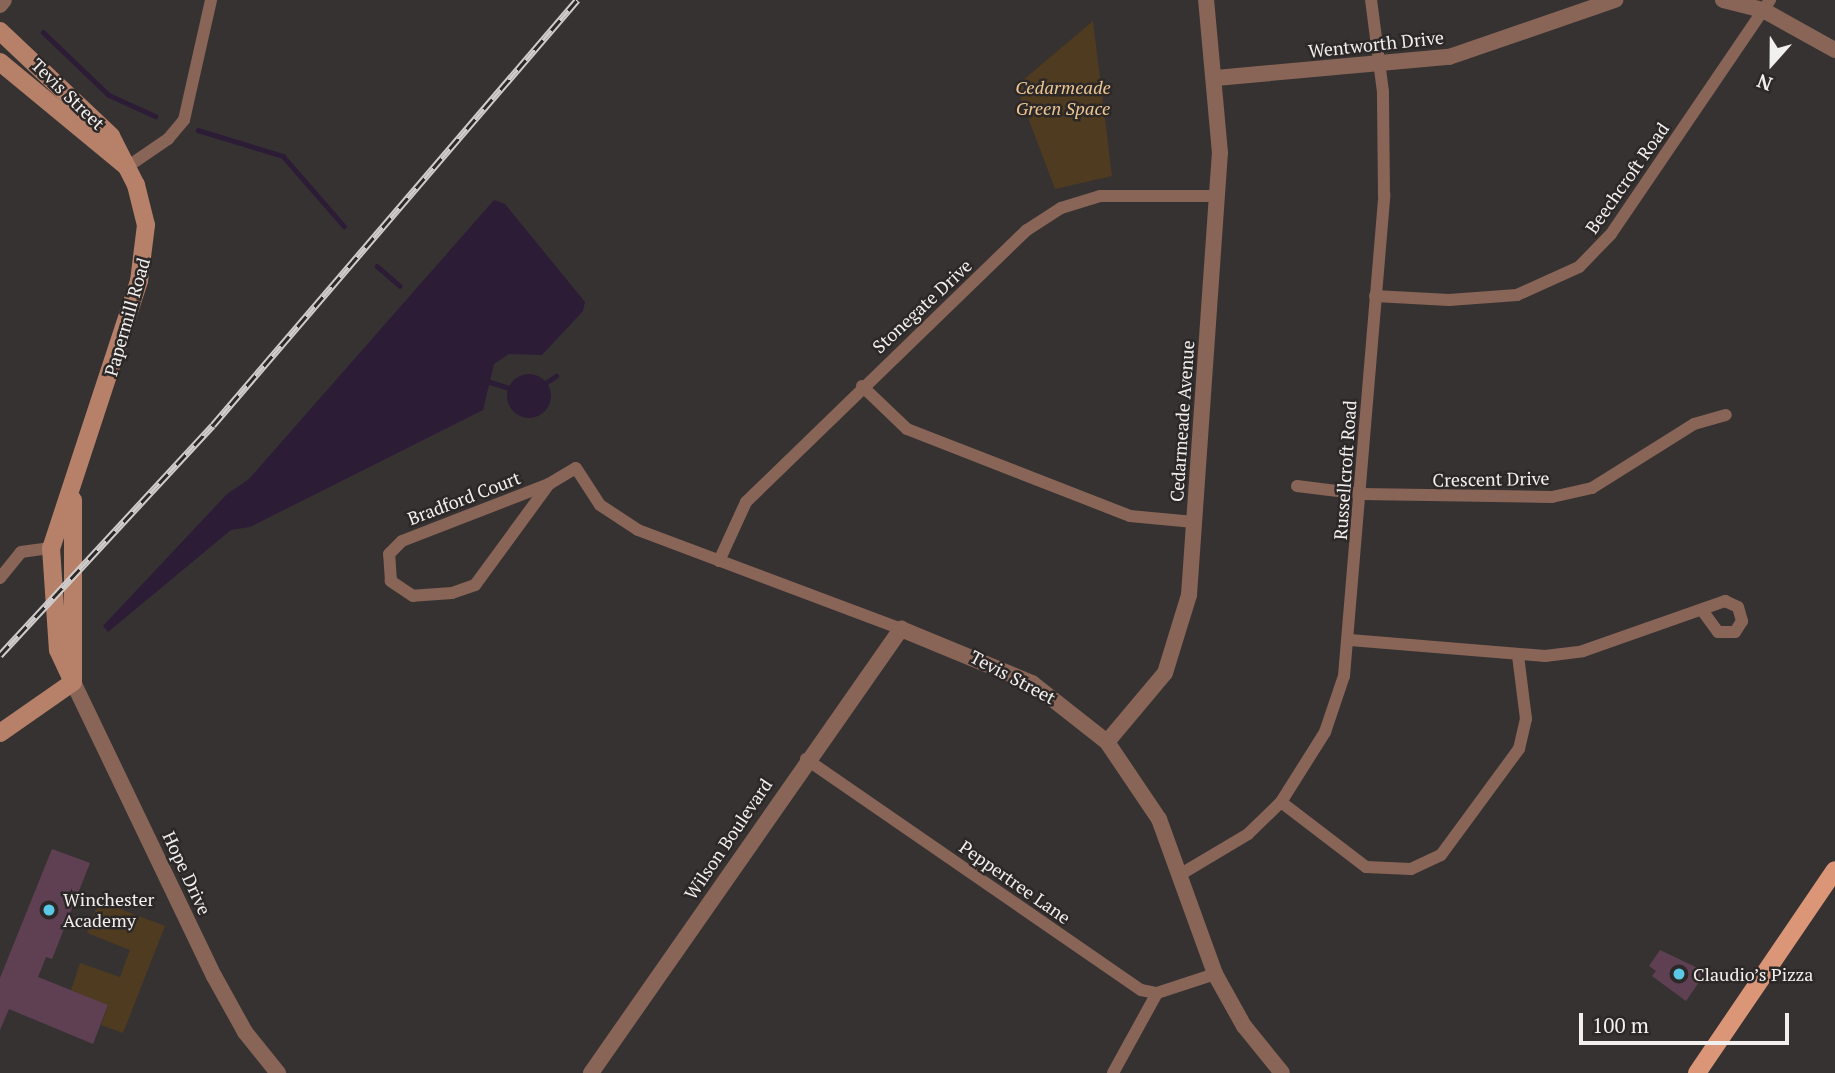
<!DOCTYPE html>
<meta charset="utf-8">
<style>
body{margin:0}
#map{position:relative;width:1835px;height:1073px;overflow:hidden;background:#373232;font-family:"PT Serif",serif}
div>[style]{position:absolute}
.green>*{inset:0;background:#4e3b20}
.water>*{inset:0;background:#2c1c36}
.round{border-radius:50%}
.stream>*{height:4.5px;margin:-2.25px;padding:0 2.25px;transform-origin:2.25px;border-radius:2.25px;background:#2c1c36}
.building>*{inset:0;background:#5f4053}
.minor>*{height:12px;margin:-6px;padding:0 6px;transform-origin:6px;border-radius:6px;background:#886557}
.tertiary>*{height:16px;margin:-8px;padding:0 8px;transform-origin:8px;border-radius:8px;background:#886557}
.secondary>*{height:18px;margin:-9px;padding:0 9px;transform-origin:9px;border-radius:9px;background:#b78169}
.primary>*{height:18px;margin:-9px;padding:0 9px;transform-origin:9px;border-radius:9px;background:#db9577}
.rail>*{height:7px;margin-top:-3.5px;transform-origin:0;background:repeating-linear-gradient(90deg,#2d2828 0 13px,#d0cccc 0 26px);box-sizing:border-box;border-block:2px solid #d0cccc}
.dots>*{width:19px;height:19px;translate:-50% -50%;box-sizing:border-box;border:4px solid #2d2828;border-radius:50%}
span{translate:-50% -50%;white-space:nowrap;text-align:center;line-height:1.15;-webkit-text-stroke:5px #2d2828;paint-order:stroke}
.street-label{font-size:18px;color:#f2efef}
.park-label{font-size:18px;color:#eec792;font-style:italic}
.poi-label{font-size:18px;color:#f2efef}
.left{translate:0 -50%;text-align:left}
.north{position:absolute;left:1737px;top:28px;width:70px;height:70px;-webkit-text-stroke:5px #2d2828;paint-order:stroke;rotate:201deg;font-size:19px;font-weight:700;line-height:28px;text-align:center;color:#f2efef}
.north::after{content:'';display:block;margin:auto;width:24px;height:32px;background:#f2efef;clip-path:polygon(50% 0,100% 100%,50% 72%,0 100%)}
.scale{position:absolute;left:1579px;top:1013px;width:210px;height:32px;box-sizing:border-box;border:4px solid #f2efef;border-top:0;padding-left:9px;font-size:21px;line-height:24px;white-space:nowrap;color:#f2efef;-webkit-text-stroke:5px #2d2828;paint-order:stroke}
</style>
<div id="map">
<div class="green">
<div style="clip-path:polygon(1093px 21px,1112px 176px,1055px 189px,1016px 86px)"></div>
<div style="clip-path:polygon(99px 901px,165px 926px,123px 1033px,101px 1025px,108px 1006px,71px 990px,80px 963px,120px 977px,130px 950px,87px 933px)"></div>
</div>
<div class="water">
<div style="clip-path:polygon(494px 200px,505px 204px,585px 302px,583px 311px,542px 355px,509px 354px,494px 364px,483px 410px,250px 527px,231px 530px,108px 632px,103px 626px,227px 494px,249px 479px)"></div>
<div class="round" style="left:507px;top:374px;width:44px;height:44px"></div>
</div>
<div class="stream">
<div style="left:43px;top:32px;width:91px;rotate:43.7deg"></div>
<div style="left:109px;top:95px;width:51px;rotate:24.5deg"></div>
<div style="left:198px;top:130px;width:89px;rotate:17deg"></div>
<div style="left:283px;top:156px;width:93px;rotate:48.9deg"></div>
<div style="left:377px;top:266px;width:30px;rotate:41deg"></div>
<div style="left:490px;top:382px;width:21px;rotate:17deg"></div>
<div style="left:547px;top:382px;width:11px;rotate:-34deg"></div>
</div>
<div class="building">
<div style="clip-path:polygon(52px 849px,90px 863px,52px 959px,46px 957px,38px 977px,108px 1005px,93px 1044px,9px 1009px,0 1030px,0 978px)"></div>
<div style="clip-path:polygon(1660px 950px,1706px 972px,1686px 1001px,1652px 976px,1656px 971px,1649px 966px)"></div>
</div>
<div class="minor">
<div style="left:127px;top:167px;width:50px;rotate:-34.3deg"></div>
<div style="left:168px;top:139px;width:25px;rotate:-50deg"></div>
<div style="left:184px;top:120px;width:123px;rotate:-77.3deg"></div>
<div style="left:1375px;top:296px;width:74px;rotate:3.1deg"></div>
<div style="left:1449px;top:300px;width:68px;rotate:-4.2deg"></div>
<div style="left:1517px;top:295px;width:68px;rotate:-24.3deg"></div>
<div style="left:1579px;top:267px;width:46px;rotate:-45.9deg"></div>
<div style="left:1611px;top:234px;width:283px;rotate:-55.8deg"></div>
<div style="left:862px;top:386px;width:62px;rotate:43.7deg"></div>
<div style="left:907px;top:429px;width:239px;rotate:21.3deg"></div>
<div style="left:1130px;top:516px;width:64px;rotate:5.4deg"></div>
<div style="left:549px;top:484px;width:125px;rotate:126.2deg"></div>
<div style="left:475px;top:585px;width:24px;rotate:161deg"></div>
<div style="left:452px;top:593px;width:39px;rotate:176deg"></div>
<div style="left:413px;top:596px;width:27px;rotate:-146deg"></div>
<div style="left:391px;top:581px;width:27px;rotate:-94deg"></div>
<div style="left:389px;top:554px;width:18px;rotate:-45deg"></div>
<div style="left:402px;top:541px;width:158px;rotate:-21.2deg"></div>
<div style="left:549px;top:484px;width:31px;rotate:-31deg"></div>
<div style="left:576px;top:468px;width:44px;rotate:57deg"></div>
<div style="left:600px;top:505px;width:45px;rotate:33.3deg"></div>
<div style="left:638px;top:530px;width:281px;rotate:20.6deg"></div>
<div style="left:1297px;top:486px;width:64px;rotate:7.1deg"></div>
<div style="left:1361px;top:494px;width:191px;rotate:0.9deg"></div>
<div style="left:1552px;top:497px;width:41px;rotate:-12.7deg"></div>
<div style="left:1592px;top:488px;width:120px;rotate:-32.1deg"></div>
<div style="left:1694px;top:424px;width:33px;rotate:-16deg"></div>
<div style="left:719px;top:561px;width:65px;rotate:-65.4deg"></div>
<div style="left:746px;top:502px;width:391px;rotate:-44.1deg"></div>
<div style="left:1027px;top:230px;width:40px;rotate:-32.9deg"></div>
<div style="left:1061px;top:208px;width:41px;rotate:-17.1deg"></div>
<div style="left:1100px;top:196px;width:118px"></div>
<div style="left:0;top:578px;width:33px;rotate:-51deg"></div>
<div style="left:21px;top:552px;width:30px;rotate:-8deg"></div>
<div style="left:1350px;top:640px;width:196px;rotate:4.7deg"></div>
<div style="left:1545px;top:656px;width:38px;rotate:-7deg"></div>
<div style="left:1583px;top:651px;width:151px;rotate:-19.4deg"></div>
<div style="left:1725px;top:601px;width:14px;rotate:25deg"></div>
<div style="left:1738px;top:607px;width:15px;rotate:74deg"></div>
<div style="left:1742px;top:621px;width:13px;rotate:122deg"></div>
<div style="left:1735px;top:632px;width:17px;rotate:180deg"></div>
<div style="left:1718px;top:632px;width:27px;rotate:-126deg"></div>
<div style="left:806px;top:759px;width:407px;rotate:34.6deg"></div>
<div style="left:1141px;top:990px;width:16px;rotate:11deg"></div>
<div style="left:1157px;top:993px;width:61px;rotate:-18.1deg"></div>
<div style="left:1281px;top:802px;width:107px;rotate:37.4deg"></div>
<div style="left:1366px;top:867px;width:45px;rotate:2.5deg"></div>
<div style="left:1411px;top:869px;width:33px;rotate:-25deg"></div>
<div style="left:1441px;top:855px;width:132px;rotate:-53.7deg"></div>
<div style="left:1519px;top:749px;width:31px;rotate:-77deg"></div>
<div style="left:1526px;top:719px;width:64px;rotate:-97.2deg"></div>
<div style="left:1181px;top:874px;width:78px;rotate:-30.8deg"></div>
<div style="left:1248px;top:834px;width:46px;rotate:-44.1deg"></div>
<div style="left:1281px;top:802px;width:83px;rotate:-57.8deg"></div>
<div style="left:1325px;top:732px;width:59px;rotate:-71.3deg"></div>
<div style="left:1344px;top:676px;width:483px;rotate:-85.2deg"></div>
<div style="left:1384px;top:195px;width:103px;rotate:-90.6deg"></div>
<div style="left:1383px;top:92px;width:93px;rotate:-97.4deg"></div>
<div style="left:1113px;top:1073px;width:91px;rotate:-61.2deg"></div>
</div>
<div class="tertiary">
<div style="left:1723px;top:0;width:41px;rotate:14deg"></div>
<div style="left:1763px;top:10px;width:82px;rotate:29.1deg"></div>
<div style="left:0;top:5px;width:6px;rotate:-51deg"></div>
<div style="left:1216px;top:78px;width:234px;rotate:-5.2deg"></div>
<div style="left:1449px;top:57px;width:176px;rotate:-19deg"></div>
<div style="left:73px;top:682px;width:326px;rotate:64.4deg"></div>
<div style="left:214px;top:976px;width:64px;rotate:61deg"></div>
<div style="left:245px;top:1032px;width:53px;rotate:51.2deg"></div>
<div style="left:1107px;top:742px;width:90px;rotate:-50deg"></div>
<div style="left:1165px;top:673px;width:82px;rotate:-72.9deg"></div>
<div style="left:1189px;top:595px;width:443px;rotate:-86deg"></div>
<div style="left:1220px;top:153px;width:154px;rotate:-95.2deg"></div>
<div style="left:591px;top:1073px;width:542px;rotate:-55.08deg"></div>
<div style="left:901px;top:629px;width:142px;rotate:22.4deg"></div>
<div style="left:1032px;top:683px;width:95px;rotate:38.2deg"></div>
<div style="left:1107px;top:742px;width:93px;rotate:56deg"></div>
<div style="left:1159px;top:819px;width:165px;rotate:70.1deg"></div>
<div style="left:1215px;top:974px;width:60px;rotate:60.9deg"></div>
<div style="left:1244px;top:1026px;width:60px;rotate:51deg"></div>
</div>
<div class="secondary">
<div style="left:0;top:31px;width:153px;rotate:43.4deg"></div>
<div style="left:111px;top:136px;width:55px;rotate:63deg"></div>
<div style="left:136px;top:185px;width:41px;rotate:76deg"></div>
<div style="left:146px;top:225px;width:56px;rotate:97.1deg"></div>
<div style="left:139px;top:281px;width:281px;rotate:108.2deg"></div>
<div style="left:51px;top:548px;width:102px;rotate:86.1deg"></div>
<div style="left:58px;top:650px;width:35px;rotate:65deg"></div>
<div style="left:0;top:62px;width:165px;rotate:39.6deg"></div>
<div style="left:0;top:733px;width:89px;rotate:-34.9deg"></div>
<div style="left:73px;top:682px;width:182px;rotate:-90deg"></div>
</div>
<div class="primary">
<div style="left:1697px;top:1073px;width:245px;rotate:-55.8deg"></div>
</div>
<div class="rail">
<div style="left:0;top:655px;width:313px;rotate:-47.2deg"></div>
<div style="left:213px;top:425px;width:560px;rotate:-49.42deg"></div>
</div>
<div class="dots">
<div style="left:49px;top:910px;background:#5bc8e6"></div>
<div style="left:1679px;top:974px;background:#5bc8e6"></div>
</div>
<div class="street-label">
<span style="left:1376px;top:44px;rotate:-6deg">Wentworth Drive</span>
<span style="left:68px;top:94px;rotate:44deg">Tevis Street</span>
<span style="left:1627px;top:178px;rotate:-55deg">Beechcroft Road</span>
<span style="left:922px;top:306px;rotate:-43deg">Stonegate Drive</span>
<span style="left:127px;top:317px;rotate:-74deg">Papermill Road</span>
<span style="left:1182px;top:421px;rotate:-86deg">Cedarmeade Avenue</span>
<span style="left:1345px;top:470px;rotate:-86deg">Russellcroft Road</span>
<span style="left:1491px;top:479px;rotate:-1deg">Crescent Drive</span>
<span style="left:464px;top:498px;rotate:-21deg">Bradford Court</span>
<span style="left:1013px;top:677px;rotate:28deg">Tevis Street</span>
<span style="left:728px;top:839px;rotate:-56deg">Wilson Boulevard</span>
<span style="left:187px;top:873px;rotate:65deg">Hope Drive</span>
<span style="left:1015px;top:882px;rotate:35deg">Peppertree Lane</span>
</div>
<div class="park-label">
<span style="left:1063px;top:98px">Cedarmeade<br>Green Space</span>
</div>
<div class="poi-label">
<span class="left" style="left:63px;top:910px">Winchester<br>Academy</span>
<span class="left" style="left:1693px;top:974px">Claudio’s Pizza</span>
</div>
<div class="north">N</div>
<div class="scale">100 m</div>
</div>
